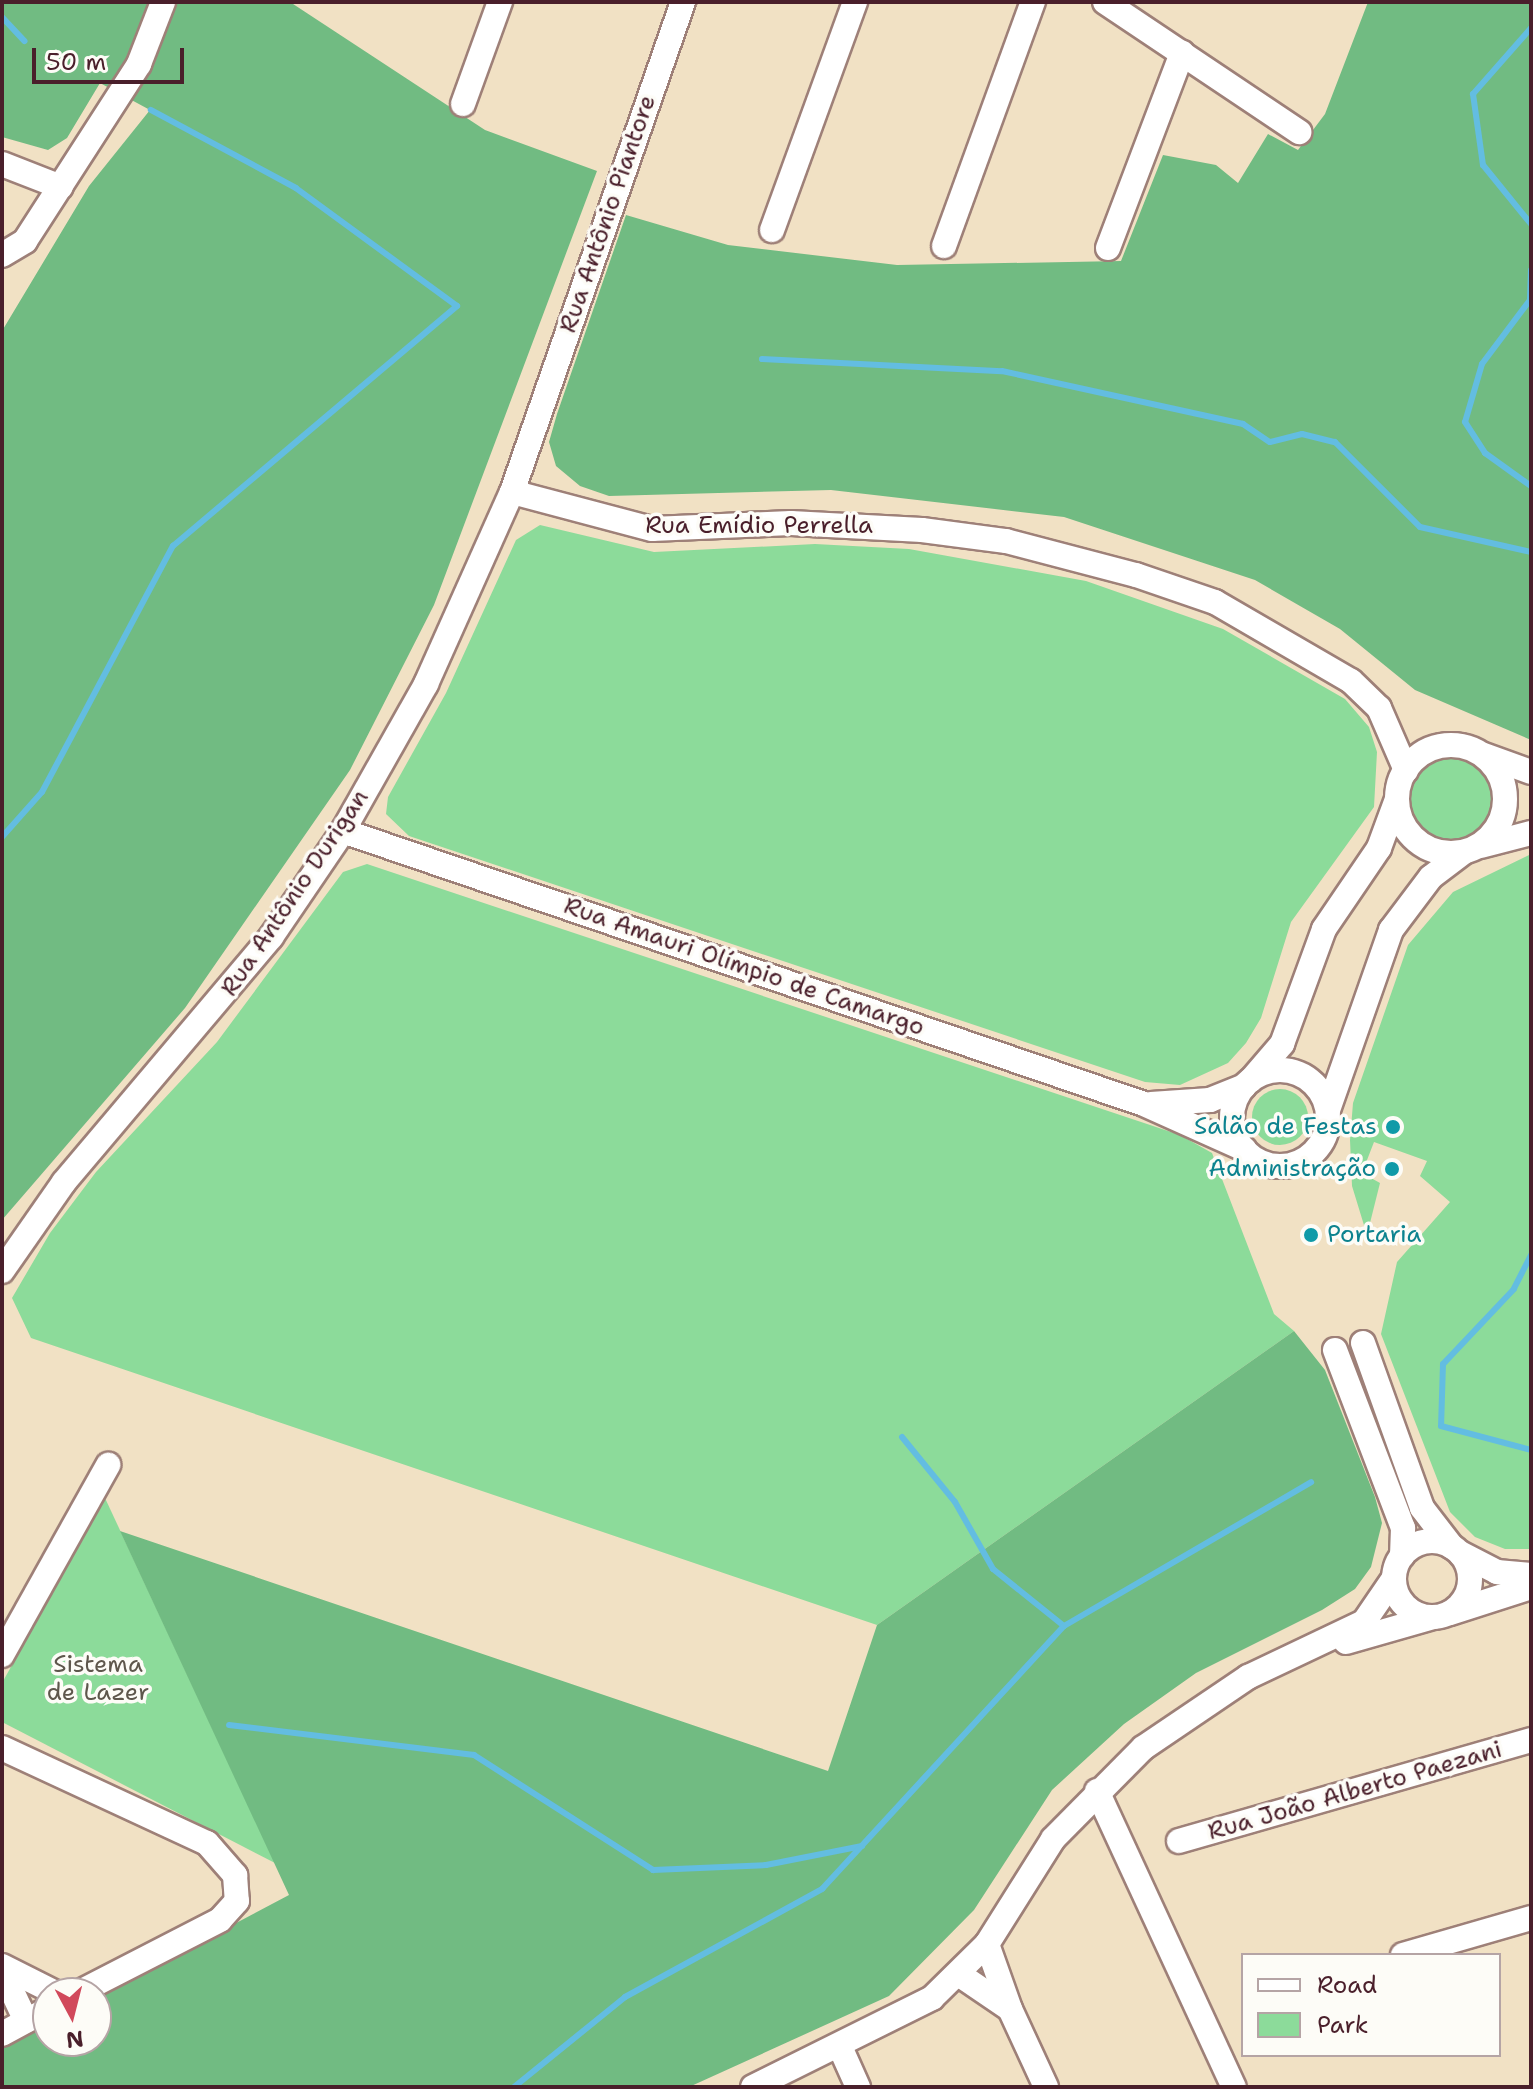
<!DOCTYPE html>
<meta charset="utf-8">
<style>
body{margin:0}
#map{position:relative;width:1533px;height:2089px;overflow:hidden;background:#f1e1c4;font-family:"Shantell Sans",sans-serif}
div>[style]{position:absolute}
.green>*{inset:0;background:#8cdb9a}
.round{border-radius:50%}
.forest>*{inset:0;background:#71bb82}
.stream>*{height:6px;margin:-3px;padding:0 3px;transform-origin:3px;border-radius:3px;background:#63bde1}
.roads{filter:drop-shadow(2px 0 #9e8078) drop-shadow(-2px 0 #9e8078) drop-shadow(0 2px #9e8078) drop-shadow(0 -2px #9e8078)}
.minor>*{height:24px;margin:-12px;padding:0 12px;transform-origin:12px;border-radius:12px;background:#fff}
.minor>.ring{margin:-12px;padding:0;box-sizing:content-box;background:none;border:24px solid #fff;border-radius:50%}
.dots>*{width:22px;height:22px;translate:-50% -50%;box-sizing:border-box;border:4px solid #fdfcf7;border-radius:50%}
span{translate:-50% -50%;white-space:nowrap;text-align:center;line-height:1.15;-webkit-text-stroke:7px #fdfcf7;paint-order:stroke}
.street-label{font-size:24px;color:#4a1f2b}
.culture-label{font-size:24px;color:#0d838f}
.right{translate:-100% -50%;text-align:right}
.left{translate:0 -50%;text-align:left}
.park-label{font-size:24px;color:#5e574c}
.frame{position:absolute;inset:0;border:4px solid #4a1f2b;pointer-events:none}
.legend{position:absolute;left:1241px;top:1953px;width:260px;height:104px;box-sizing:border-box;background:#fdfcf7;border:2px solid #b5a4a5;margin:0;padding:10px 14px;list-style:none;font-size:24px;color:#4a1f2b}
.legend li{display:flex;align-items:center;gap:16px;height:40px}
.legend b{width:40px;border:2px solid #b5a4a5}
.north{position:absolute;left:32px;top:1977px;width:80px;height:80px;box-sizing:border-box;background:#fdfcf7;border:2px solid #b5a4a5;border-radius:50%;rotate:173deg;font-size:22px;font-weight:700;line-height:32px;text-align:center;color:#4a1f2b}
.north::after{content:'';display:block;margin:auto;width:28px;height:36px;background:#d1495b;clip-path:polygon(50% 0,100% 100%,50% 72%,0 100%)}
.scale{position:absolute;left:32px;top:48px;width:152px;height:36px;box-sizing:border-box;border:4px solid #4a1f2b;border-top:0;padding-left:10px;font-size:24px;line-height:28px;white-space:nowrap;color:#4a1f2b;-webkit-text-stroke:6px #fdfcf7;paint-order:stroke}
</style>
<div id="map">
<div class="green">
<div style="clip-path:polygon(540px 525px,654px 552px,815px 544px,909px 549px,1086px 581px,1223px 629px,1345px 699px,1369px 727px,1377px 752px,1374px 807px,1291px 922px,1261px 1018px,1246px 1043px,1228px 1063px,1180px 1085px,1145px 1082px,409px 836px,386px 814px,388px 797px,446px 693px,516px 540px)"></div>
<div class="round" style="left:1410px;top:758px;width:82px;height:82px"></div>
<div style="clip-path:polygon(1531px 854px,1531px 1549px,1505px 1549px,1475px 1537px,1450px 1512px,1381px 1334px,1397px 1262px,1450px 1202px,1420px 1176px,1427px 1161px,1374px 1142px,1362px 1173px,1380px 1183px,1367px 1235px,1352px 1186px,1350px 1140px,1353px 1103px,1408px 945px,1453px 892px)"></div>
<div style="clip-path:polygon(367px 864px,1180px 1135px,1212px 1153px,1274px 1314px,1294px 1331px,877px 1625px,31px 1338px,12px 1298px,50px 1233px,96px 1172px,217px 1042px,343px 872px)"></div>
<div class="round" style="left:1252px;top:1089px;width:56px;height:56px"></div>
<div style="clip-path:polygon(105px 1498px,275px 1863px,2px 1722px,2px 1683px)"></div>
</div>
<div class="forest">
<div style="clip-path:polygon(2px 2px,290px 2px,485px 130px,597px 171px,434px 605px,350px 770px,185px 1008px,2px 1220px,2px 331px,89px 186px,150px 110px,100px 83px,67px 138px,48px 150px,2px 137px)"></div>
<div style="clip-path:polygon(1368px 2px,1531px 2px,1531px 740px,1415px 690px,1340px 629px,1255px 580px,1064px 517px,831px 490px,609px 496px,580px 486px,556px 466px,549px 442px,557px 414px,626px 215px,728px 245px,897px 265px,1121px 261px,1163px 155px,1216px 165px,1238px 183px,1268px 134px,1298px 150px,1325px 114px)"></div>
<div style="clip-path:polygon(1294px 1331px,1325px 1370px,1375px 1497px,1382px 1523px,1371px 1567px,1355px 1589px,1322px 1610px,1196px 1673px,1124px 1724px,1052px 1790px,974px 1910px,889px 1996px,689px 2087px,2px 2087px,2px 2047px,48px 2023px,48px 2041px,96px 2041px,96px 1997px,289px 1895px,120px 1531px,828px 1771px,877px 1625px)"></div>
</div>
<div class="stream">
<div style="left:2px;top:17px;width:33px;rotate:47deg"></div>
<div style="left:1531px;top:28px;width:88px;rotate:131.3deg"></div>
<div style="left:1473px;top:94px;width:72px;rotate:82deg"></div>
<div style="left:1483px;top:165px;width:76px;rotate:50.9deg"></div>
<div style="left:1531px;top:270px;width:30px;rotate:92deg"></div>
<div style="left:1530px;top:300px;width:80px;rotate:126.9deg"></div>
<div style="left:1482px;top:364px;width:60px;rotate:106.3deg"></div>
<div style="left:1465px;top:422px;width:37px;rotate:57deg"></div>
<div style="left:1485px;top:453px;width:57px;rotate:35.7deg"></div>
<div style="left:762px;top:359px;width:240px;rotate:2.9deg"></div>
<div style="left:1002px;top:371px;width:247px;rotate:12.4deg"></div>
<div style="left:1243px;top:424px;width:32px;rotate:34deg"></div>
<div style="left:1270px;top:442px;width:33px;rotate:-14deg"></div>
<div style="left:1302px;top:434px;width:34px;rotate:14deg"></div>
<div style="left:1335px;top:442px;width:120px;rotate:45deg"></div>
<div style="left:1420px;top:527px;width:114px;rotate:12.7deg"></div>
<div style="left:2px;top:837px;width:60px;rotate:-48.4deg"></div>
<div style="left:42px;top:792px;width:279px;rotate:-62deg"></div>
<div style="left:173px;top:546px;width:372px;rotate:-40.2deg"></div>
<div style="left:457px;top:306px;width:200px;rotate:-143.8deg"></div>
<div style="left:296px;top:188px;width:165px;rotate:-151.7deg"></div>
<div style="left:1531px;top:1255px;width:38px;rotate:117deg"></div>
<div style="left:1514px;top:1289px;width:103px;rotate:133.4deg"></div>
<div style="left:1443px;top:1364px;width:62px;rotate:91.8deg"></div>
<div style="left:1441px;top:1426px;width:93px;rotate:14.9deg"></div>
<div style="left:902px;top:1437px;width:84px;rotate:50.8deg"></div>
<div style="left:955px;top:1502px;width:77px;rotate:60.4deg"></div>
<div style="left:993px;top:1569px;width:91px;rotate:38.8deg"></div>
<div style="left:229px;top:1725px;width:247px;rotate:7deg"></div>
<div style="left:474px;top:1755px;width:213px;rotate:32.7deg"></div>
<div style="left:653px;top:1870px;width:113px;rotate:-2.5deg"></div>
<div style="left:766px;top:1865px;width:98px;rotate:-11.2deg"></div>
<div style="left:514px;top:2087px;width:143px;rotate:-39deg"></div>
<div style="left:625px;top:1997px;width:225px;rotate:-28.7deg"></div>
<div style="left:822px;top:1889px;width:357px;rotate:-47.4deg"></div>
<div style="left:1064px;top:1626px;width:286px;rotate:-30.2deg"></div>
</div>
<div class="roads">
<div class="minor">
<div style="left:1105px;top:2px;width:234px;rotate:33.8deg"></div>
<div style="left:463px;top:104px;width:109px;rotate:-70.1deg"></div>
<div style="left:2px;top:164px;width:63px;rotate:21.3deg"></div>
<div style="left:772px;top:230px;width:243px;rotate:-70deg"></div>
<div style="left:944px;top:246px;width:260px;rotate:-70deg"></div>
<div style="left:1108px;top:248px;width:209px;rotate:-69.2deg"></div>
<div style="left:2px;top:255px;width:27px;rotate:-31deg"></div>
<div style="left:25px;top:241px;width:211px;rotate:-57.2deg"></div>
<div style="left:139px;top:64px;width:66px;rotate:-68.8deg"></div>
<div style="left:512px;top:492px;width:145px;rotate:14.8deg"></div>
<div style="left:652px;top:529px;width:139px;rotate:-2.5deg"></div>
<div style="left:791px;top:523px;width:131px;rotate:3.1deg"></div>
<div style="left:922px;top:530px;width:85px;rotate:7.5deg"></div>
<div style="left:1006px;top:541px;width:134px;rotate:14.7deg"></div>
<div style="left:1136px;top:575px;width:83px;rotate:18.9deg"></div>
<div style="left:1215px;top:602px;width:157px;rotate:30.2deg"></div>
<div style="left:1351px;top:681px;width:39px;rotate:44deg"></div>
<div style="left:1379px;top:708px;width:68px;rotate:66.5deg"></div>
<div class="ring" style="left:1397px;top:745px;width:84px;height:84px"></div>
<div style="left:1484px;top:755px;width:50px;rotate:19.9deg"></div>
<div style="left:343px;top:831px;width:846px;rotate:18.82deg"></div>
<div style="left:1144px;top:1104px;width:110px;rotate:24.2deg"></div>
<div style="left:1481px;top:846px;width:52px;rotate:-14.6deg"></div>
<div class="ring" style="left:1232px;top:1070px;width:72px;height:72px"></div>
<div style="left:1251px;top:1080px;width:48px;rotate:-49.3deg"></div>
<div style="left:1282px;top:1044px;width:122px;rotate:-69.9deg"></div>
<div style="left:1324px;top:929px;width:98px;rotate:-55.8deg"></div>
<div style="left:1379px;top:848px;width:52px;rotate:-69.8deg"></div>
<div style="left:1151px;top:1104px;width:59px;rotate:-3.9deg"></div>
<div style="left:1210px;top:1100px;width:37px;rotate:-22deg"></div>
<div style="left:1328px;top:1110px;width:191px;rotate:-70.7deg"></div>
<div style="left:1391px;top:930px;width:66px;rotate:-53deg"></div>
<div style="left:1431px;top:877px;width:41px;rotate:-37.1deg"></div>
<div style="left:2px;top:1271px;width:108px;rotate:-55.1deg"></div>
<div style="left:64px;top:1182px;width:321px;rotate:-49.8deg"></div>
<div style="left:271px;top:937px;width:128px;rotate:-55.8deg"></div>
<div style="left:343px;top:831px;width:169px;rotate:-60.5deg"></div>
<div style="left:426px;top:684px;width:210px;rotate:-65.9deg"></div>
<div style="left:512px;top:492px;width:519px;rotate:-70.76deg"></div>
<div style="left:1363px;top:1343px;width:175px;rotate:70.3deg"></div>
<div style="left:1422px;top:1508px;width:49px;rotate:52.4deg"></div>
<div style="left:1335px;top:1350px;width:191px;rotate:69.1deg"></div>
<div style="left:1403px;top:1528px;width:28px;rotate:92deg"></div>
<div class="ring" style="left:1394px;top:1541px;width:52px;height:52px"></div>
<div style="left:1460px;top:1553px;width:42px;rotate:27.2deg"></div>
<div style="left:1497px;top:1572px;width:34px;rotate:5deg"></div>
<div style="left:1450px;top:1613px;width:85px;rotate:-17.8deg"></div>
<div style="left:1346px;top:1642px;width:91px;rotate:-15.9deg"></div>
<div style="left:2px;top:1655px;width:218px;rotate:-60.8deg"></div>
<div style="left:2px;top:1748px;width:226px;rotate:24.9deg"></div>
<div style="left:207px;top:1843px;width:43px;rotate:48.8deg"></div>
<div style="left:235px;top:1875px;width:26px;rotate:86deg"></div>
<div style="left:237px;top:1901px;width:25px;rotate:132deg"></div>
<div style="left:220px;top:1920px;width:160px;rotate:152.8deg"></div>
<div style="left:1097px;top:1791px;width:326px;rotate:65.2deg"></div>
<div style="left:1179px;top:1841px;width:366px;rotate:-16deg"></div>
<div style="left:1403px;top:1955px;width:133px;rotate:-16.1deg"></div>
<div style="left:2px;top:1966px;width:60px;rotate:26.6deg"></div>
<div style="left:2px;top:1970px;width:56px;rotate:64.8deg"></div>
<div style="left:960px;top:1975px;width:60px;rotate:34.2deg"></div>
<div style="left:1010px;top:2009px;width:69px;rotate:-109.5deg"></div>
<div style="left:1010px;top:2009px;width:86px;rotate:65.2deg"></div>
<div style="left:2px;top:2034px;width:52px;rotate:-28.5deg"></div>
<div style="left:841px;top:2049px;width:42px;rotate:65.9deg"></div>
<div style="left:753px;top:2087px;width:200px;rotate:-26.4deg"></div>
<div style="left:932px;top:1998px;width:77px;rotate:-44.5deg"></div>
<div style="left:987px;top:1944px;width:124px;rotate:-57.8deg"></div>
<div style="left:1053px;top:1839px;width:128px;rotate:-45.3deg"></div>
<div style="left:1143px;top:1748px;width:127px;rotate:-34.1deg"></div>
<div style="left:1248px;top:1677px;width:128px;rotate:-25.4deg"></div>
<div style="left:1364px;top:1622px;width:53px;rotate:-55.7deg"></div>
</div>
</div>
<div class="dots">
<div style="left:1393px;top:1127px;background:#0f9aa8"></div>
<div style="left:1392px;top:1169px;background:#0f9aa8"></div>
<div style="left:1311px;top:1235px;background:#0f9aa8"></div>
</div>
<div class="street-label">
<span style="left:608px;top:214px;rotate:-71deg">Rua Antônio Piantore</span>
<span style="left:759px;top:526px">Rua Emídio Perrella</span>
<span style="left:295px;top:893px;rotate:-56deg">Rua Antônio Durigan</span>
<span style="left:744px;top:967px;rotate:19deg">Rua Amauri Olímpio de Camargo</span>
<span style="left:1355px;top:1791px;rotate:-16deg">Rua João Alberto Paezani</span>
</div>
<div class="culture-label">
<span class="right" style="left:1377px;top:1127px">Salão de Festas</span>
<span class="right" style="left:1376px;top:1169px">Administração</span>
<span class="left" style="left:1327px;top:1235px">Portaria</span>
</div>
<div class="park-label">
<span style="left:98px;top:1679px">Sistema<br>de Lazer</span>
</div>
<div class="frame"></div>
<ul class="legend">
<li><b style="height:10px;background:#fff"></b>Road</li>
<li><b style="height:22px;background:#8cdb9a"></b>Park</li>
</ul>
<div class="north">N</div>
<div class="scale">50 m</div>
</div>
